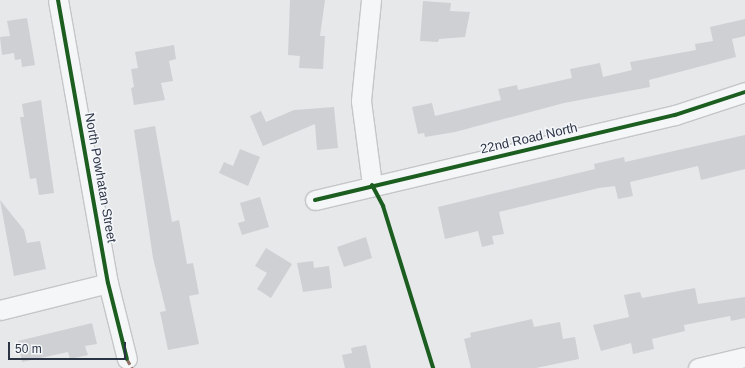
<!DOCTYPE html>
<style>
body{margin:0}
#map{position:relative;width:745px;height:368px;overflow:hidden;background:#e6e8ea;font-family:Helvetica,sans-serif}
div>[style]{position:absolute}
.building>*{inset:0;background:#ced0d3}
.roads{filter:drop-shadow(1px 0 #c4c6c8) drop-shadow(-1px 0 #c4c6c8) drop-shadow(0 1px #c4c6c8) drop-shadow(0 -1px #c4c6c8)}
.street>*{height:19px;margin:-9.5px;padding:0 9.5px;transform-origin:9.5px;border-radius:9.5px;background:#f5f6f7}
.quiet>*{height:3px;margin-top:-1.5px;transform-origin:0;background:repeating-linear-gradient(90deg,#8d6e63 0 6px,transparent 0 9px)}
.cycleway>*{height:4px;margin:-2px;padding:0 2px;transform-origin:2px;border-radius:2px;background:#1b5e20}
span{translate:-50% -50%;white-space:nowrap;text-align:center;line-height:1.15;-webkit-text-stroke:3px #f4f6f9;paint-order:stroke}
.street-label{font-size:13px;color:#2b3445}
.scale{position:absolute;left:8px;top:342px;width:118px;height:18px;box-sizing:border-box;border:2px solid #2b3445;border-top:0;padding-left:5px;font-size:12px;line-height:14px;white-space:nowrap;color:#2b3445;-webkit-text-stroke:3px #f4f6f9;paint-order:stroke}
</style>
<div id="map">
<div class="building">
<div style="clip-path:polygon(290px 0,325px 0,320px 36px,325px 36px,323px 69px,299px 68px,300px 56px,288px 55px)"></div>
<div style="clip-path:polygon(423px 1px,451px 3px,450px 11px,470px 12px,465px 37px,439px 39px,438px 42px,420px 41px)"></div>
<div style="clip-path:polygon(27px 18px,35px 65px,22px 67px,21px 59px,15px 60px,14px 53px,2px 55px,0 37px,10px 36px,7px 21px)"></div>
<div style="clip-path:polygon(745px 19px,745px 36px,732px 39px,736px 57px,649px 80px,650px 87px,564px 103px,455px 132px,425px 137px,424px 133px,418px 134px,412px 107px,432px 103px,435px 116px,501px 100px,498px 89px,517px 85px,518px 90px,572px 78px,570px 69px,600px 63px,603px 77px,632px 70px,630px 62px,696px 50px,695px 44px,713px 41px,710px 27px)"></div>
<div style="clip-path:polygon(174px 45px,176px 59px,169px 61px,173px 81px,161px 83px,165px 100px,134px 105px,131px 88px,134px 87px,131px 69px,138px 68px,135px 52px)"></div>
<div style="clip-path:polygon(41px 100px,54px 193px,39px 195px,36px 178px,30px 179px,20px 117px,24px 117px,22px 104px)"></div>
<div style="clip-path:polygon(334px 107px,338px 148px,317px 150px,315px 124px,263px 146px,250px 116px,261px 111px,266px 122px,294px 110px)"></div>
<div style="clip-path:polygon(155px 126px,172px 222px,179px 220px,187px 264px,193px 263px,199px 294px,189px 296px,199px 344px,168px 350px,160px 312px,166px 311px,153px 258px,134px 130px)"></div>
<div style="clip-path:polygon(745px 135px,745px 169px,701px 180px,698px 166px,630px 182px,633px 196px,618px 199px,615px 186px,599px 188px,499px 212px,504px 234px,492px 236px,494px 244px,482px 247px,478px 231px,445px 239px,438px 207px,595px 169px,594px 164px,624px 157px,625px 162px)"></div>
<div style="clip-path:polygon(240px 149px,260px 157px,248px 186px,219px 173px,224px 162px,233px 166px)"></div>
<div style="clip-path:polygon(260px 197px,269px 227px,242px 235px,238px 223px,245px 221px,240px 203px)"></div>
<div style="clip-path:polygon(0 200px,24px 230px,27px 243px,40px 241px,46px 269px,14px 276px)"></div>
<div style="clip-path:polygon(366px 237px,372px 258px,344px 267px,337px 247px)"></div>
<div style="clip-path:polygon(266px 248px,292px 264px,271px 298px,257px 289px,267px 273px,255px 266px)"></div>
<div style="clip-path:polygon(313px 261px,314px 268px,329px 266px,332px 288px,303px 292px,297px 263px)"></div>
<div style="clip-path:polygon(695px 288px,698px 304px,745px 297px,745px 318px,731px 321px,730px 316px,684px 325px,685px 331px,652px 339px,654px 349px,633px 354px,631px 343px,601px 351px,593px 325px,629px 317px,624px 295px,640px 292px,642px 298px)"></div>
<div style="clip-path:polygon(532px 319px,534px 327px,560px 322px,563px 339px,575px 337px,579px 359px,536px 368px,471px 368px,464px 339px,471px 337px,470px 333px)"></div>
<div style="clip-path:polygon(92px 323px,97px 344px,85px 346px,88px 355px,70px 359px,68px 352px,22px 362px,18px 341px)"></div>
<div style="clip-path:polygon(366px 345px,371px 368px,345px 368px,342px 355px,352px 353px,351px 348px)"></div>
</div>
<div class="roads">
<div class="street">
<div style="left:58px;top:0;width:287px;rotate:80deg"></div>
<div style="left:108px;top:283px;width:78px;rotate:76deg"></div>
<div style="left:371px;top:0;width:101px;rotate:95.7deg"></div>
<div style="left:361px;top:101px;width:85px;rotate:82.5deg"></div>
<div style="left:315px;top:200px;width:370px;rotate:-13.3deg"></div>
<div style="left:675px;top:115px;width:74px;rotate:-18.2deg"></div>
<div style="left:0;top:310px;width:111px;rotate:-14deg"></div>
<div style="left:698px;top:368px;width:48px;rotate:-13.2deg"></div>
</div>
</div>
<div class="quiet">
<div style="left:127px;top:359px;width:10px;rotate:61deg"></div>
</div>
<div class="cycleway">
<div style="left:58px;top:0;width:287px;rotate:80deg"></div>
<div style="left:108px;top:283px;width:78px;rotate:76deg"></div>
<div style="left:372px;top:185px;width:24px;rotate:62deg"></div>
<div style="left:383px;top:206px;width:170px;rotate:72.8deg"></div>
<div style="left:315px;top:200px;width:370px;rotate:-13.3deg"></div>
<div style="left:675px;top:115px;width:74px;rotate:-18.2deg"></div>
</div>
<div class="street-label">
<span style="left:529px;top:139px;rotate:-13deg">22nd Road North</span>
<span style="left:100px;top:178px;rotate:80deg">North Powhatan Street</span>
</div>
<div class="scale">50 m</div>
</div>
